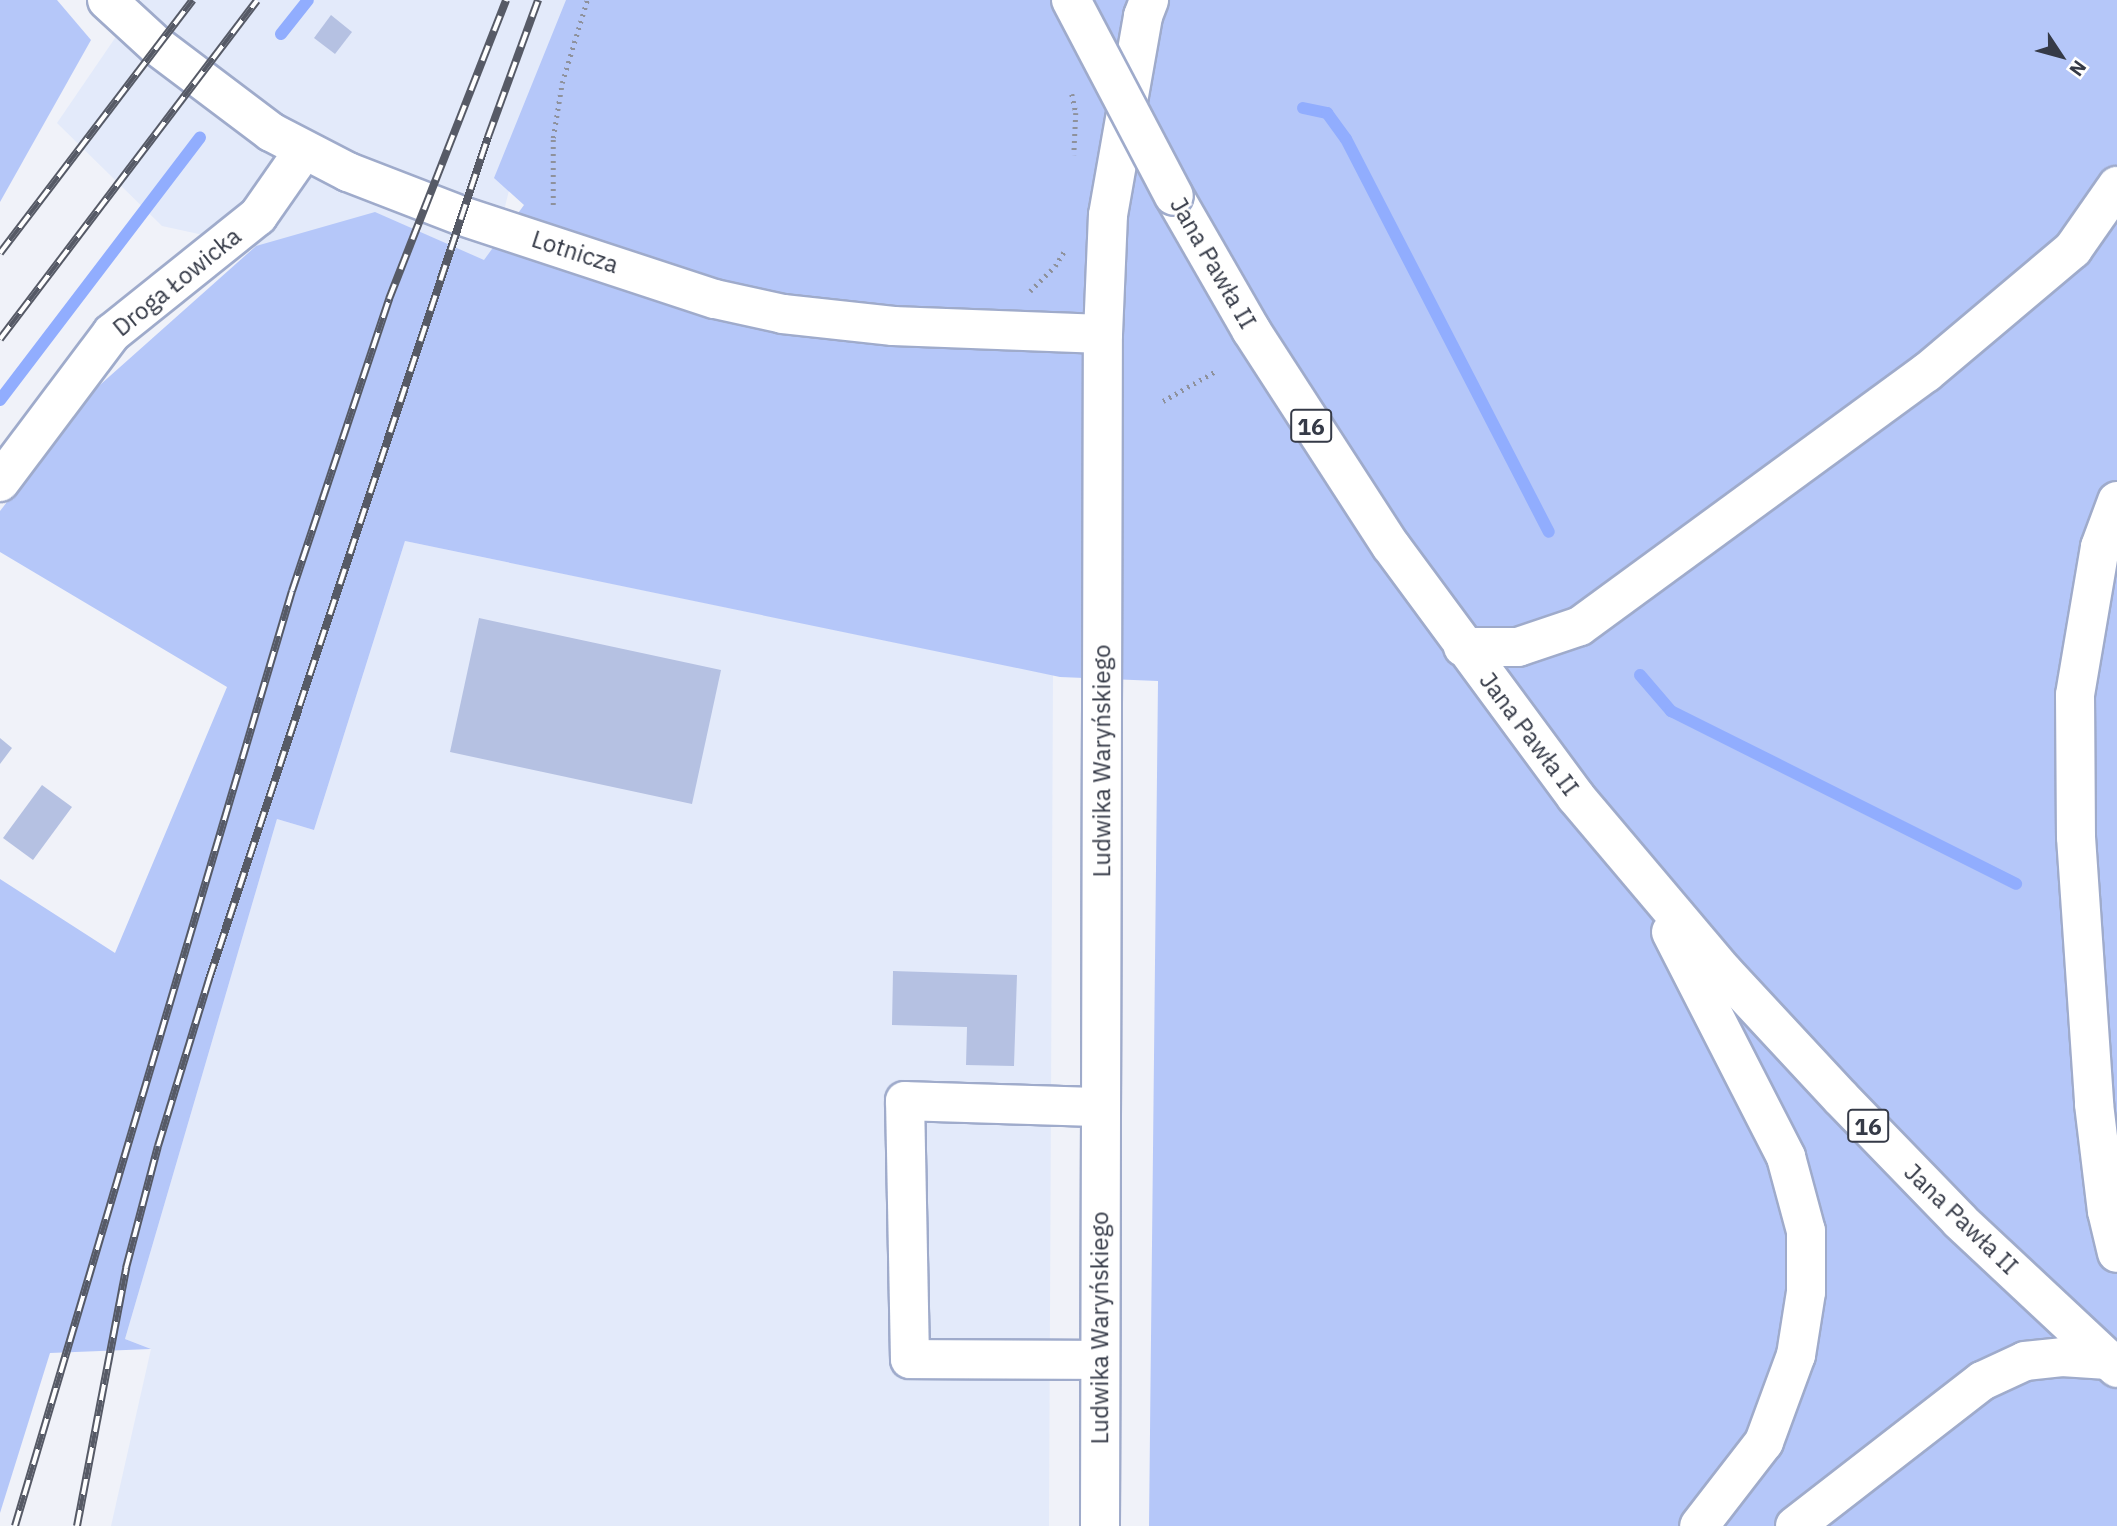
<!DOCTYPE html>
<meta charset="utf-8">
<style>
body{margin:0}
#map{position:relative;width:2117px;height:1526px;overflow:hidden;background:#f0f2f9;font-family:"IBM Plex Sans",sans-serif}
div>[style]{position:absolute}
.built>*{inset:0;background:#e3eafa}
.green>*{inset:0;background:#b5c7f9}
.stream>*{height:12px;margin:-6px;padding:0 6px;transform-origin:6px;border-radius:6px;background:#91adfe}
.building>*{inset:0;background:#b5c1e2}
.path>*{height:4.5px;margin-top:-2.25px;transform-origin:0;background:repeating-linear-gradient(90deg,#8e919c 0 2px,transparent 0 7px)}
.roads{filter:drop-shadow(2px 0 #9fabcb) drop-shadow(-2px 0 #9fabcb) drop-shadow(0 2px #9fabcb) drop-shadow(0 -2px #9fabcb)}
.minor>*{height:38px;margin:-19px;padding:0 19px;transform-origin:19px;border-radius:19px;background:#fff}
.major>*{height:38px;margin:-19px;padding:0 19px;transform-origin:19px;border-radius:19px;background:#fff}
.rail>*{height:8px;margin-top:-4px;transform-origin:0;background:repeating-linear-gradient(90deg,#fff 0 16px,#565a66 0 32px);box-sizing:border-box;border-block:2px solid #565a66}
.bridges{filter:drop-shadow(2px 0 #9fabcb) drop-shadow(-2px 0 #9fabcb) drop-shadow(0 2px #9fabcb) drop-shadow(0 -2px #9fabcb)}
.major-bridge>*{height:38px;margin:-19px;padding:0 19px;transform-origin:19px;border-radius:19px;background:#fff}
span{translate:-50% -50%;white-space:nowrap;text-align:center;line-height:1.15;-webkit-text-stroke:5px #fff;paint-order:stroke}
.shield-label span{padding:2px 5px;background:#fff;border:2px solid;border-radius:5px;-webkit-text-stroke-width:0}
.shield-label{font-size:23px;color:#353a47;font-weight:700}
.street-label{font-size:24px;color:#353a47}
.north{position:absolute;left:2026px;top:21px;width:70px;height:70px;-webkit-text-stroke:5px #fff;paint-order:stroke;rotate:126deg;font-size:19px;font-weight:700;line-height:28px;text-align:center;color:#353a47}
.north::after{content:'';display:block;margin:auto;width:24px;height:32px;background:#353a47;clip-path:polygon(50% 0,100% 100%,50% 72%,0 100%)}
</style>
<div id="map">
<div class="built">
<div style="clip-path:polygon(141px 0,657px 0,512px 178px,489px 272px,290px 254px,162px 226px,57px 123px)"></div>
<div style="clip-path:polygon(405px 541px,1053px 675px,1049px 1526px,111px 1526px,151px 1349px,125px 1339px,277px 819px,314px 830px)"></div>
</div>
<div class="green">
<div style="clip-path:polygon(0 0,57px 0,91px 40px,0 202px)"></div>
<div style="clip-path:polygon(566px 0,2117px 0,2117px 1526px,1149px 1526px,1158px 681px,1060px 677px,405px 541px,314px 830px,277px 819px,125px 1339px,151px 1349px,50px 1353px,0 1513px,0 879px,115px 953px,227px 687px,0 552px,0 511px,92px 392px,256px 246px,375px 212px,484px 260px,524px 205px,494px 178px)"></div>
</div>
<div class="stream">
<div style="left:281px;top:34px;width:43px;rotate:-51.5deg"></div>
<div style="left:1303px;top:108px;width:25px;rotate:12deg"></div>
<div style="left:1327px;top:113px;width:32px;rotate:54deg"></div>
<div style="left:1346px;top:139px;width:442px;rotate:62.7deg"></div>
<div style="left:0;top:400px;width:330px;rotate:-52.7deg"></div>
<div style="left:1640px;top:675px;width:48px;rotate:49.3deg"></div>
<div style="left:1671px;top:711px;width:386px;rotate:26.6deg"></div>
</div>
<div class="building">
<div style="clip-path:polygon(331px 15px,352px 32px,335px 54px,314px 38px)"></div>
<div style="clip-path:polygon(479px 618px,721px 670px,692px 804px,450px 752px)"></div>
<div style="clip-path:polygon(0 738px,12px 748px,0 764px)"></div>
<div style="clip-path:polygon(42px 785px,72px 807px,33px 860px,3px 838px)"></div>
<div style="clip-path:polygon(893px 971px,1017px 975px,1014px 1066px,966px 1065px,967px 1027px,892px 1025px)"></div>
</div>
<div class="path">
<div style="left:1072px;top:94px;width:19px;rotate:78deg"></div>
<div style="left:1076px;top:113px;width:42px;rotate:92.7deg"></div>
<div style="left:553px;top:205px;width:67px;rotate:-90deg"></div>
<div style="left:553px;top:138px;width:56px;rotate:-80.7deg"></div>
<div style="left:562px;top:83px;width:87px;rotate:-73.2deg"></div>
<div style="left:1030px;top:291px;width:35px;rotate:-45deg"></div>
<div style="left:1055px;top:266px;width:19px;rotate:-58deg"></div>
<div style="left:1163px;top:401px;width:59px;rotate:-29.6deg"></div>
</div>
<div class="roads">
<div class="minor">
<div style="left:107px;top:0;width:68px;rotate:42.6deg"></div>
<div style="left:157px;top:46px;width:143px;rotate:37deg"></div>
<div style="left:271px;top:132px;width:87px;rotate:27.5deg"></div>
<div style="left:348px;top:172px;width:122px;rotate:21.1deg"></div>
<div style="left:462px;top:216px;width:266px;rotate:18.2deg"></div>
<div style="left:715px;top:299px;width:70px;rotate:12.4deg"></div>
<div style="left:783px;top:314px;width:111px;rotate:6.2deg"></div>
<div style="left:893px;top:326px;width:210px;rotate:2.2deg"></div>
<div style="left:0;top:482px;width:186px;rotate:-53.1deg"></div>
<div style="left:112px;top:333px;width:187px;rotate:-38.7deg"></div>
<div style="left:258px;top:216px;width:80px;rotate:-55.1deg"></div>
<div style="left:1100px;top:1360px;width:190px;rotate:-179.7deg"></div>
<div style="left:910px;top:1359px;width:258px;rotate:-91.1deg"></div>
<div style="left:905px;top:1101px;width:196px;rotate:1.8deg"></div>
<div style="left:1100px;top:1526px;width:1192px;rotate:-89.86deg"></div>
<div style="left:1103px;top:334px;width:119px;rotate:-87.6deg"></div>
<div style="left:1108px;top:215px;width:202px;rotate:-80deg"></div>
<div style="left:1143px;top:16px;width:17px;rotate:-69deg"></div>
</div>
<div class="major">
<div style="left:1174px;top:196px;width:155px;rotate:60.1deg"></div>
<div style="left:1251px;top:330px;width:257px;rotate:57.1deg"></div>
<div style="left:1391px;top:546px;width:312px;rotate:53.6deg"></div>
<div style="left:1576px;top:797px;width:228px;rotate:49.8deg"></div>
<div style="left:1723px;top:971px;width:173px;rotate:47.1deg"></div>
<div style="left:1841px;top:1098px;width:171px;rotate:45.9deg"></div>
<div style="left:1960px;top:1221px;width:215px;rotate:43.1deg"></div>
<div style="left:2117px;top:501px;width:49px;rotate:110.3deg"></div>
<div style="left:2100px;top:547px;width:150px;rotate:99.6deg"></div>
<div style="left:2075px;top:695px;width:142px;rotate:89.6deg"></div>
<div style="left:2076px;top:837px;width:268px;rotate:86.1deg"></div>
<div style="left:2094px;top:1104px;width:108px;rotate:83.1deg"></div>
<div style="left:2107px;top:1211px;width:43px;rotate:76.6deg"></div>
<div style="left:1463px;top:647px;width:55px"></div>
<div style="left:1518px;top:647px;width:65px;rotate:-18.7deg"></div>
<div style="left:1580px;top:626px;width:429px;rotate:-36.2deg"></div>
<div style="left:1926px;top:373px;width:192px;rotate:-40.1deg"></div>
<div style="left:2073px;top:249px;width:77px;rotate:-55.1deg"></div>
<div style="left:1671px;top:932px;width:253px;rotate:62.9deg"></div>
<div style="left:1786px;top:1157px;width:77px;rotate:74.9deg"></div>
<div style="left:1806px;top:1231px;width:61px;rotate:90deg"></div>
<div style="left:1806px;top:1292px;width:64px;rotate:99deg"></div>
<div style="left:1796px;top:1355px;width:93px;rotate:110.2deg"></div>
<div style="left:1764px;top:1442px;width:106px;rotate:127.7deg"></div>
<div style="left:1795px;top:1526px;width:237px;rotate:-37.8deg"></div>
<div style="left:1982px;top:1381px;width:47px;rotate:-24.9deg"></div>
<div style="left:2025px;top:1361px;width:37px;rotate:-6deg"></div>
<div style="left:2062px;top:1357px;width:46px;rotate:3.7deg"></div>
</div>
</div>
<div class="rail">
<div style="left:0;top:253px;width:318px;rotate:-52.7deg"></div>
<div style="left:0;top:339px;width:425px;rotate:-52.8deg"></div>
<div style="left:15px;top:1526px;width:975px;rotate:-73.5deg"></div>
<div style="left:292px;top:591px;width:308px;rotate:-71.6deg"></div>
<div style="left:389px;top:299px;width:321px;rotate:-68.6deg"></div>
<div style="left:77px;top:1526px;width:263px;rotate:-79.2deg"></div>
<div style="left:126px;top:1268px;width:126px;rotate:-75.3deg"></div>
<div style="left:158px;top:1146px;width:175px;rotate:-73deg"></div>
<div style="left:209px;top:979px;width:887px;rotate:-71.67deg"></div>
<div style="left:488px;top:137px;width:146px;rotate:-69.9deg"></div>
</div>
<div class="bridges">
<div class="major-bridge">
<div style="left:1071px;top:0;width:221px;rotate:62.3deg"></div>
</div>
</div>
<div class="shield-label">
<span style="left:1311px;top:426px">16</span>
<span style="left:1868px;top:1126px">16</span>
</div>
<div class="street-label">
<span style="left:575px;top:252px;rotate:18deg">Lotnicza</span>
<span style="left:1213px;top:263px;rotate:60deg">Jana Pawła II</span>
<span style="left:177px;top:282px;rotate:-39deg">Droga Łowicka</span>
<span style="left:1529px;top:734px;rotate:53deg">Jana Pawła II</span>
<span style="left:1102px;top:761px;rotate:-90deg">Ludwika Waryńskiego</span>
<span style="left:1961px;top:1219px;rotate:44deg">Jana Pawła II</span>
<span style="left:1100px;top:1328px;rotate:-90deg">Ludwika Waryńskiego</span>
</div>
<div class="north">N</div>
</div>
